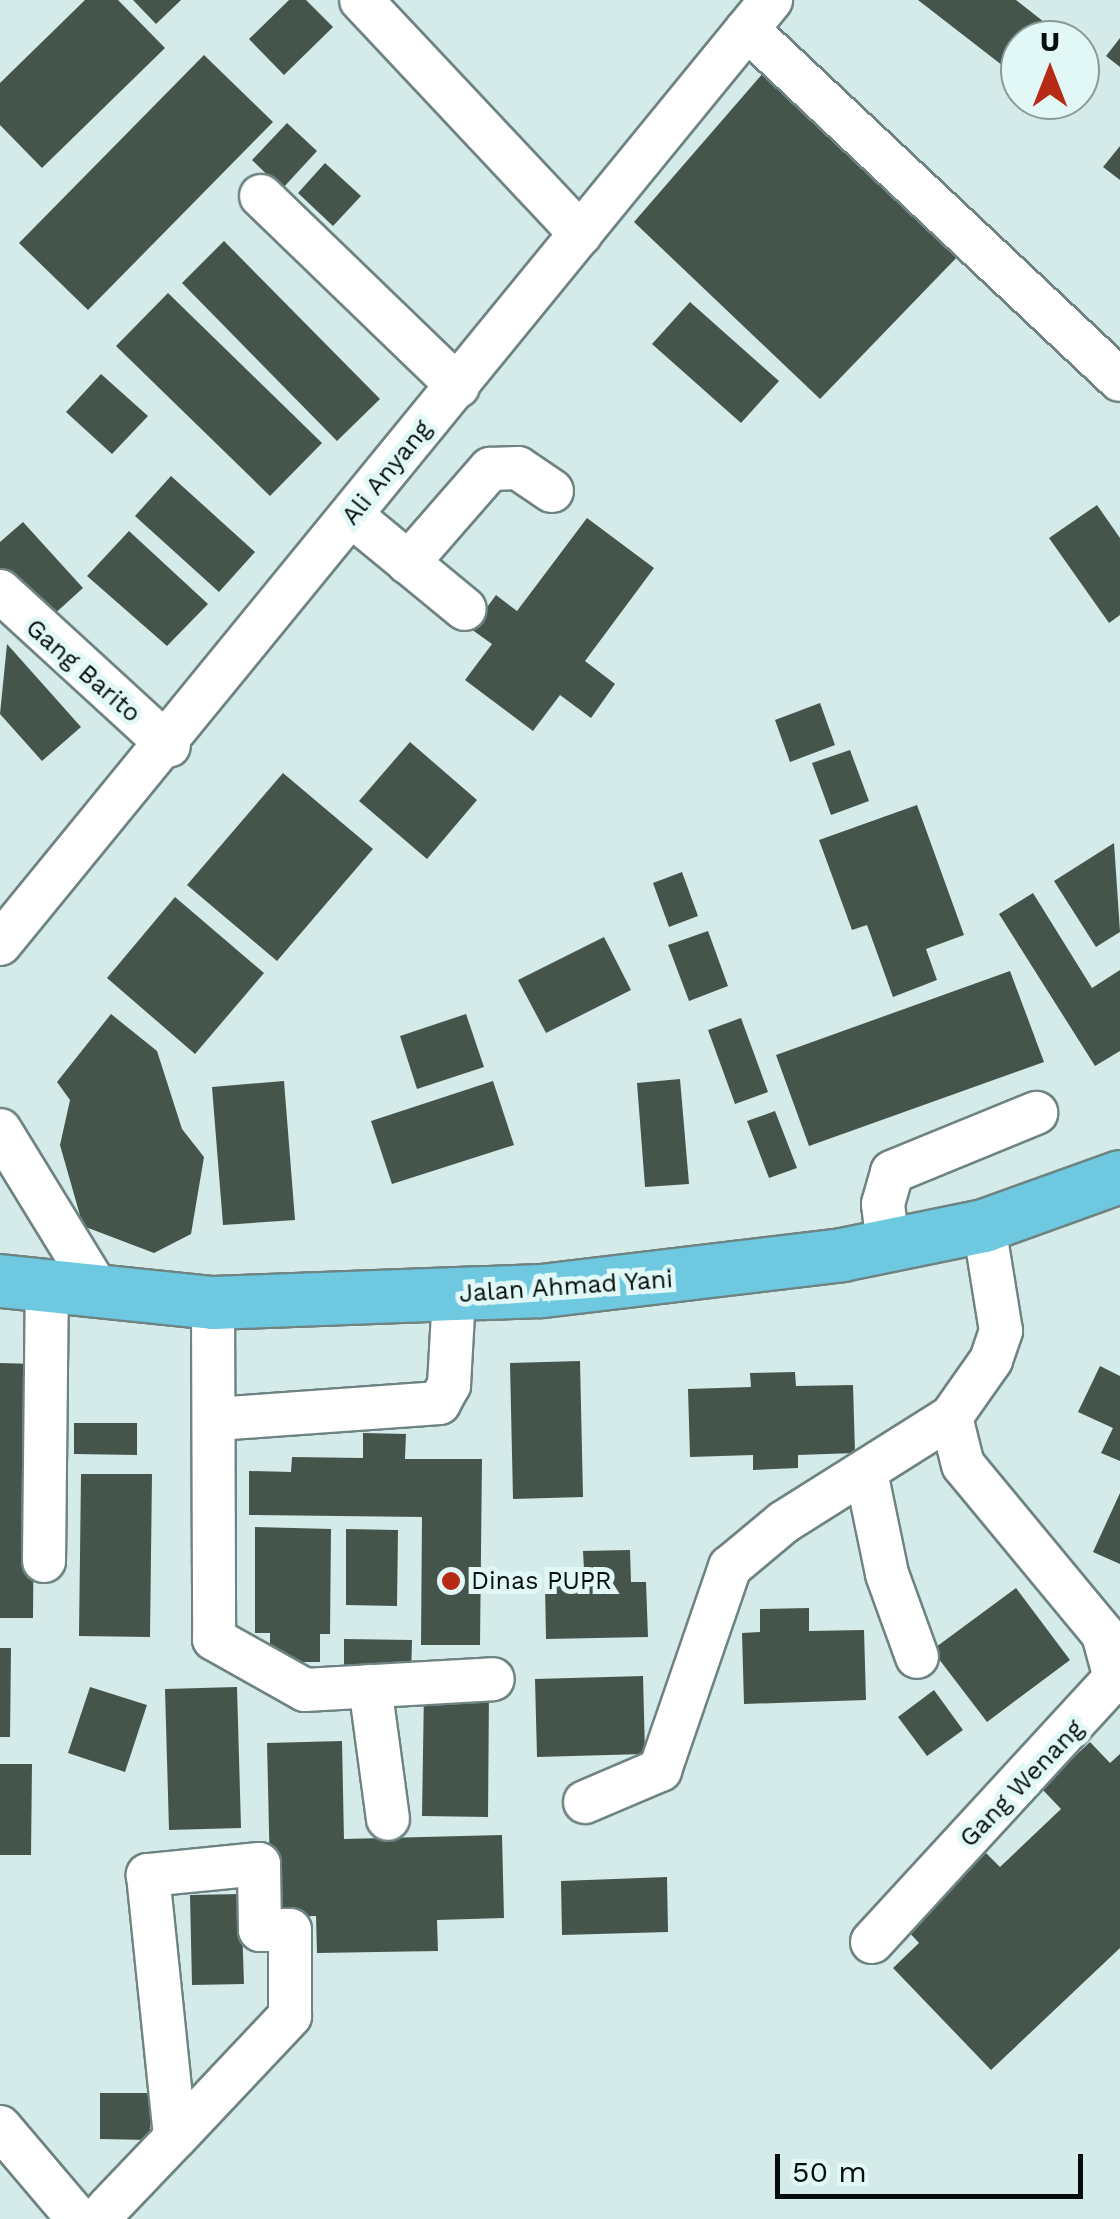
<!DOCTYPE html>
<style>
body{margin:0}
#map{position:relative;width:1120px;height:2219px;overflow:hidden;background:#d4ebe9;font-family:"Work Sans",sans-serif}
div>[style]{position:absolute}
.building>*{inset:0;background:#46554c}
.roads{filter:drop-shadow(2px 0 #6e8382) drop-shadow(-2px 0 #6e8382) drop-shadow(0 2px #6e8382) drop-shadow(0 -2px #6e8382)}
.minor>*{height:42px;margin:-21px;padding:0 21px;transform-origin:21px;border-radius:21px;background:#fff}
.major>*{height:52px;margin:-26px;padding:0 26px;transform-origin:26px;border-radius:26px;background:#6dc8e0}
.dots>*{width:28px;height:28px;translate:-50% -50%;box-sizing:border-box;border:5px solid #e1f8f7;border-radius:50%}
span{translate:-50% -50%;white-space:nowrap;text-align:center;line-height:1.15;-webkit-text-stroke:10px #e1f8f7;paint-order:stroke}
.street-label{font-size:25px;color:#060d0d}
.poi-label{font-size:25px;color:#060d0d}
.left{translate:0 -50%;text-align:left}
.north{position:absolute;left:1000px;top:20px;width:100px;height:100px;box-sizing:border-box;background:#e1f8f7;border:2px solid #899a99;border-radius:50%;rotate:0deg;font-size:28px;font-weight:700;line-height:40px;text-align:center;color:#060d0d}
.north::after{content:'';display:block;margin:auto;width:35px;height:45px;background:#b72a15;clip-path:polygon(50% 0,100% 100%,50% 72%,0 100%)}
.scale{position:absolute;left:775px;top:2154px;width:308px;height:45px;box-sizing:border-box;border:5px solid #060d0d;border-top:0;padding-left:12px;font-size:30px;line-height:35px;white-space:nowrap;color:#060d0d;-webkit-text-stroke:8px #e1f8f7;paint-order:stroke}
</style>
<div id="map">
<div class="building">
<div style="clip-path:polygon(85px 0,118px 0,165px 48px,42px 168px,0 125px,0 83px)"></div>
<div style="clip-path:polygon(133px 0,181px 0,156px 24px)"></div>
<div style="clip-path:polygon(289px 0,306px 0,333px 27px,284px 75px,249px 39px)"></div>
<div style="clip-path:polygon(918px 0,1016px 0,1067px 40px,1020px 40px,1020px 79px)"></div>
<div style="clip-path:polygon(1120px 38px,1120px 67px,1106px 56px)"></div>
<div style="clip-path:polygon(204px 55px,273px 122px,88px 310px,19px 243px)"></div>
<div style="clip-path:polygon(771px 64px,961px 253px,820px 399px,634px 222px)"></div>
<div style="clip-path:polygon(287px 123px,317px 151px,282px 189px,252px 160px)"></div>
<div style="clip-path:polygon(1120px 146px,1120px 180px,1103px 167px)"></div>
<div style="clip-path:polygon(325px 163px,361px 196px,333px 226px,298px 193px)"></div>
<div style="clip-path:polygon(224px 241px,380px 399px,337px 441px,182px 283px)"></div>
<div style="clip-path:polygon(168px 293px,322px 443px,270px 496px,116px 346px)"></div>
<div style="clip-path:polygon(690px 302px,779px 381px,741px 423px,652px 344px)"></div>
<div style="clip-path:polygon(101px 374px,148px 416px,112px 454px,66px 412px)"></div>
<div style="clip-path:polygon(171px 476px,255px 552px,219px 592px,135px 516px)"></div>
<div style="clip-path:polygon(1097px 505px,1120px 538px,1120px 615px,1109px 623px,1049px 538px)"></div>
<div style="clip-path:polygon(587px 518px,654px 568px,585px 661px,615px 684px,591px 718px,560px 695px,533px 731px,465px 680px,492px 644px,471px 629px,496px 595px,517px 611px)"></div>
<div style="clip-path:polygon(23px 522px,83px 588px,40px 627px,0 583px,0 542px)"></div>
<div style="clip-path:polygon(129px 531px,208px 604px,167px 646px,87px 576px)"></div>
<div style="clip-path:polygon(7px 644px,81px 727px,42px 761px,0 714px)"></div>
<div style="clip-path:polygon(820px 703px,835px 745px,790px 762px,775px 720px)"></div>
<div style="clip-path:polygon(410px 742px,477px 800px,427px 859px,359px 801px)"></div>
<div style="clip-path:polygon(850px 750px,869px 801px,831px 815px,812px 763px)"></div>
<div style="clip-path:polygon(283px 773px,373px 849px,277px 961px,187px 885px)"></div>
<div style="clip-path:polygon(917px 805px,964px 935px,926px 949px,937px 980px,893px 997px,867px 925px,852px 930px,819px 840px)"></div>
<div style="clip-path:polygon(1114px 843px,1120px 932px,1096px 947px,1054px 881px)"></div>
<div style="clip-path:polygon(682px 872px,698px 916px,669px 927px,653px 883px)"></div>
<div style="clip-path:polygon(1033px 893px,1092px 988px,1120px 970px,1120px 1051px,1095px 1066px,999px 914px)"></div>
<div style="clip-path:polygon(175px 897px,264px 973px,195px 1054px,107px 978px)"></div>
<div style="clip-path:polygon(708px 931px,728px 986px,689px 1001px,668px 945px)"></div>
<div style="clip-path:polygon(604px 937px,631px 990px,546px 1033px,518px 980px)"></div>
<div style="clip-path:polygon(1010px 971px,1044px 1062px,809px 1146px,776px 1055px)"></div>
<div style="clip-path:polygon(111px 1014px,157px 1051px,182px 1129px,204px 1157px,191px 1234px,154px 1253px,83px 1226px,60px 1145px,70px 1100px,57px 1082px)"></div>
<div style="clip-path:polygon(466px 1014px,484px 1067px,417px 1089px,400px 1036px)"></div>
<div style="clip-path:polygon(741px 1018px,768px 1092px,735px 1104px,708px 1030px)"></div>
<div style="clip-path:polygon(680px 1079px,689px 1184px,645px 1187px,637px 1083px)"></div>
<div style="clip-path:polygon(284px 1081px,295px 1220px,223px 1225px,212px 1087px)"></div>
<div style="clip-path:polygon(493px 1081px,514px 1145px,392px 1184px,371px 1121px)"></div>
<div style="clip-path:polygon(775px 1111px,797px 1168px,769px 1178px,747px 1121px)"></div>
<div style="clip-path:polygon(580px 1361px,583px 1497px,513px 1499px,510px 1363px)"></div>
<div style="clip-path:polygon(0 1363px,35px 1364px,33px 1618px,0 1618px)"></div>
<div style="clip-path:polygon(1100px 1366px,1120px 1376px,1120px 1461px,1101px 1453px,1113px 1428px,1078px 1412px)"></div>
<div style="clip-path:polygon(795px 1372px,796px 1386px,853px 1385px,855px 1453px,798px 1455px,798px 1468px,753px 1470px,753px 1455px,690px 1457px,688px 1389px,751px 1387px,750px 1373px)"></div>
<div style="clip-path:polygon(74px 1423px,137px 1423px,137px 1455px,74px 1454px)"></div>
<div style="clip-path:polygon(363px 1433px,406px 1434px,405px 1459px,482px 1459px,480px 1645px,421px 1645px,422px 1517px,249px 1515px,249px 1471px,291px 1472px,292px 1457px,363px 1458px)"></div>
<div style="clip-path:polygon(81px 1474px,152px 1474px,150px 1637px,79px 1636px)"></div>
<div style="clip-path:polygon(1120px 1493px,1120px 1564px,1093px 1552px)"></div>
<div style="clip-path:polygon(255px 1527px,331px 1529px,330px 1634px,320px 1634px,320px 1662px,270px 1662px,270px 1633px,255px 1633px)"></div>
<div style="clip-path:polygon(346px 1529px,398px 1530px,397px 1606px,346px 1605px)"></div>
<div style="clip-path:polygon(630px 1550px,631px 1582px,646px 1582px,648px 1637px,546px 1639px,545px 1584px,557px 1584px,557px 1569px,584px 1569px,583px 1551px)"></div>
<div style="clip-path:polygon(1016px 1588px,1070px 1660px,987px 1722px,932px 1650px)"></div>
<div style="clip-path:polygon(809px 1608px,809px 1631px,864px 1630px,866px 1700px,744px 1704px,742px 1633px,760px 1632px,760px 1609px)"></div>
<div style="clip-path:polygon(344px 1639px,412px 1640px,411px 1678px,344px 1677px)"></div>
<div style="clip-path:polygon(0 1648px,11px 1648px,10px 1737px,0 1737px)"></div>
<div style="clip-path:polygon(643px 1676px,645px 1754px,537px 1757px,535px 1679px)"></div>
<div style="clip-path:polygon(90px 1687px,147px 1705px,125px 1772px,68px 1753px)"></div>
<div style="clip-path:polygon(237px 1687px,241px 1828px,169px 1830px,165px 1689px)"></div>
<div style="clip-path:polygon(424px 1690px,489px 1691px,488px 1817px,422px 1816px)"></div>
<div style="clip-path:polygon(934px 1690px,963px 1730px,927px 1756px,898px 1717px)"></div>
<div style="clip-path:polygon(342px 1741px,344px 1839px,502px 1835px,504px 1918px,437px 1920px,438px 1951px,317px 1953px,316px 1916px,271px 1917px,267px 1743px)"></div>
<div style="clip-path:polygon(1090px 1742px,1110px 1763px,1120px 1754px,1120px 1948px,991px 2070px,893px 1968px,919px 1943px,906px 1929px,986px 1853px,1000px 1867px,1061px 1809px,1041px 1788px)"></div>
<div style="clip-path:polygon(0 1764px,32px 1764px,31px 1855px,0 1855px)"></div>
<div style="clip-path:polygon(667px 1877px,668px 1932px,562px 1935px,561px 1881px)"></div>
<div style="clip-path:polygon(241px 1894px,244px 1984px,192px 1985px,190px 1895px)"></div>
<div style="clip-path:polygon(100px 2093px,151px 2093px,150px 2140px,100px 2139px)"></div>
</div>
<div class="roads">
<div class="minor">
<div style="left:361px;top:0;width:321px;rotate:46.8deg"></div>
<div style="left:747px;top:29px;width:512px;rotate:43.26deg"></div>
<div style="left:261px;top:196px;width:274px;rotate:44deg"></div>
<div style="left:352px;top:516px;width:146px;rotate:39.5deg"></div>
<div style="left:408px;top:563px;width:125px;rotate:-48.9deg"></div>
<div style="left:490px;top:469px;width:28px;rotate:-2deg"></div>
<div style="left:518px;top:468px;width:41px;rotate:34.1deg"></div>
<div style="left:0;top:591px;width:229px;rotate:42.5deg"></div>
<div style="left:0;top:944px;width:1219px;rotate:-50.76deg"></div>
<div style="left:0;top:1130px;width:193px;rotate:58.5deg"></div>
<div style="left:888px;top:1246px;width:42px;rotate:-96.8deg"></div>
<div style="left:883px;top:1204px;width:33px;rotate:-74deg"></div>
<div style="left:892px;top:1172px;width:156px;rotate:-22.3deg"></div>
<div style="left:213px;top:1303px;width:336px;rotate:89.8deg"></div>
<div style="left:214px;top:1639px;width:104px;rotate:29.3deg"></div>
<div style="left:305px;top:1690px;width:188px;rotate:-3.3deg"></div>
<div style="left:216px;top:1419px;width:224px;rotate:-4.1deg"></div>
<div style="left:439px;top:1403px;width:21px;rotate:-61deg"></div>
<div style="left:449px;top:1385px;width:90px;rotate:-86.8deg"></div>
<div style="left:867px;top:1477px;width:99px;rotate:78.3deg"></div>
<div style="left:887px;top:1574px;width:88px;rotate:70.1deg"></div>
<div style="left:44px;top:1561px;width:273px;rotate:-89.4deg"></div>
<div style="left:370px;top:1686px;width:134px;rotate:82.3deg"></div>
<div style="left:585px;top:1802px;width:82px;rotate:-23.1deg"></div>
<div style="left:660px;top:1770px;width:215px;rotate:-71deg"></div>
<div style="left:730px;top:1567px;width:70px;rotate:-39.8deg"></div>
<div style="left:784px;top:1522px;width:197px;rotate:-32.2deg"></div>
<div style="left:951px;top:1417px;width:70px;rotate:-54.9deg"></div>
<div style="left:991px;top:1360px;width:31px;rotate:-71deg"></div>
<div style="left:1001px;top:1331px;width:106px;rotate:-99.2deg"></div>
<div style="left:872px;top:1942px;width:359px;rotate:-47.4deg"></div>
<div style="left:1115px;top:1678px;width:46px;rotate:-105.3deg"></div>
<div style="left:1103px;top:1634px;width:219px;rotate:-129.6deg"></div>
<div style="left:963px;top:1465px;width:49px;rotate:-104deg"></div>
<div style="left:0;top:2127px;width:121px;rotate:49.7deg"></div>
<div style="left:98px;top:2219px;width:16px;rotate:-47deg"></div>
<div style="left:109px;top:2207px;width:95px;rotate:-46.3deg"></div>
<div style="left:175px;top:2138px;width:168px;rotate:-46.7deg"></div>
<div style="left:290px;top:2016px;width:86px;rotate:-90deg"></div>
<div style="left:290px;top:1930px;width:30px;rotate:180deg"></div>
<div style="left:260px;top:1930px;width:66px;rotate:-90.9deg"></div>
<div style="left:259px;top:1864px;width:112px;rotate:174.3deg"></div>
<div style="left:148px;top:1875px;width:264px;rotate:84.1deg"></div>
</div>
<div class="major">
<div style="left:0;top:1281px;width:214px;rotate:5.9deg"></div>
<div style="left:213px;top:1303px;width:329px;rotate:-2.1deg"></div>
<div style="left:542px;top:1291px;width:302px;rotate:-6.8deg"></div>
<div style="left:842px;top:1255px;width:145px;rotate:-11.5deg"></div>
<div style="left:984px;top:1226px;width:145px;rotate:-19.8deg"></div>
</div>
</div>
<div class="dots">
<div style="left:451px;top:1581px;background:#b72a15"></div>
</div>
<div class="street-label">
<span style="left:387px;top:473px;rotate:-51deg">Ali Anyang</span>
<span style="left:83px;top:671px;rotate:41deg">Gang Barito</span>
<span style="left:566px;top:1287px;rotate:-4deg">Jalan Ahmad Yani</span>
<span style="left:1022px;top:1784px;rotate:-46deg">Gang Wenang</span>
</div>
<div class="poi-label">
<span class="left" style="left:471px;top:1581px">Dinas PUPR</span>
</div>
<div class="north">U</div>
<div class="scale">50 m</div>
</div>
